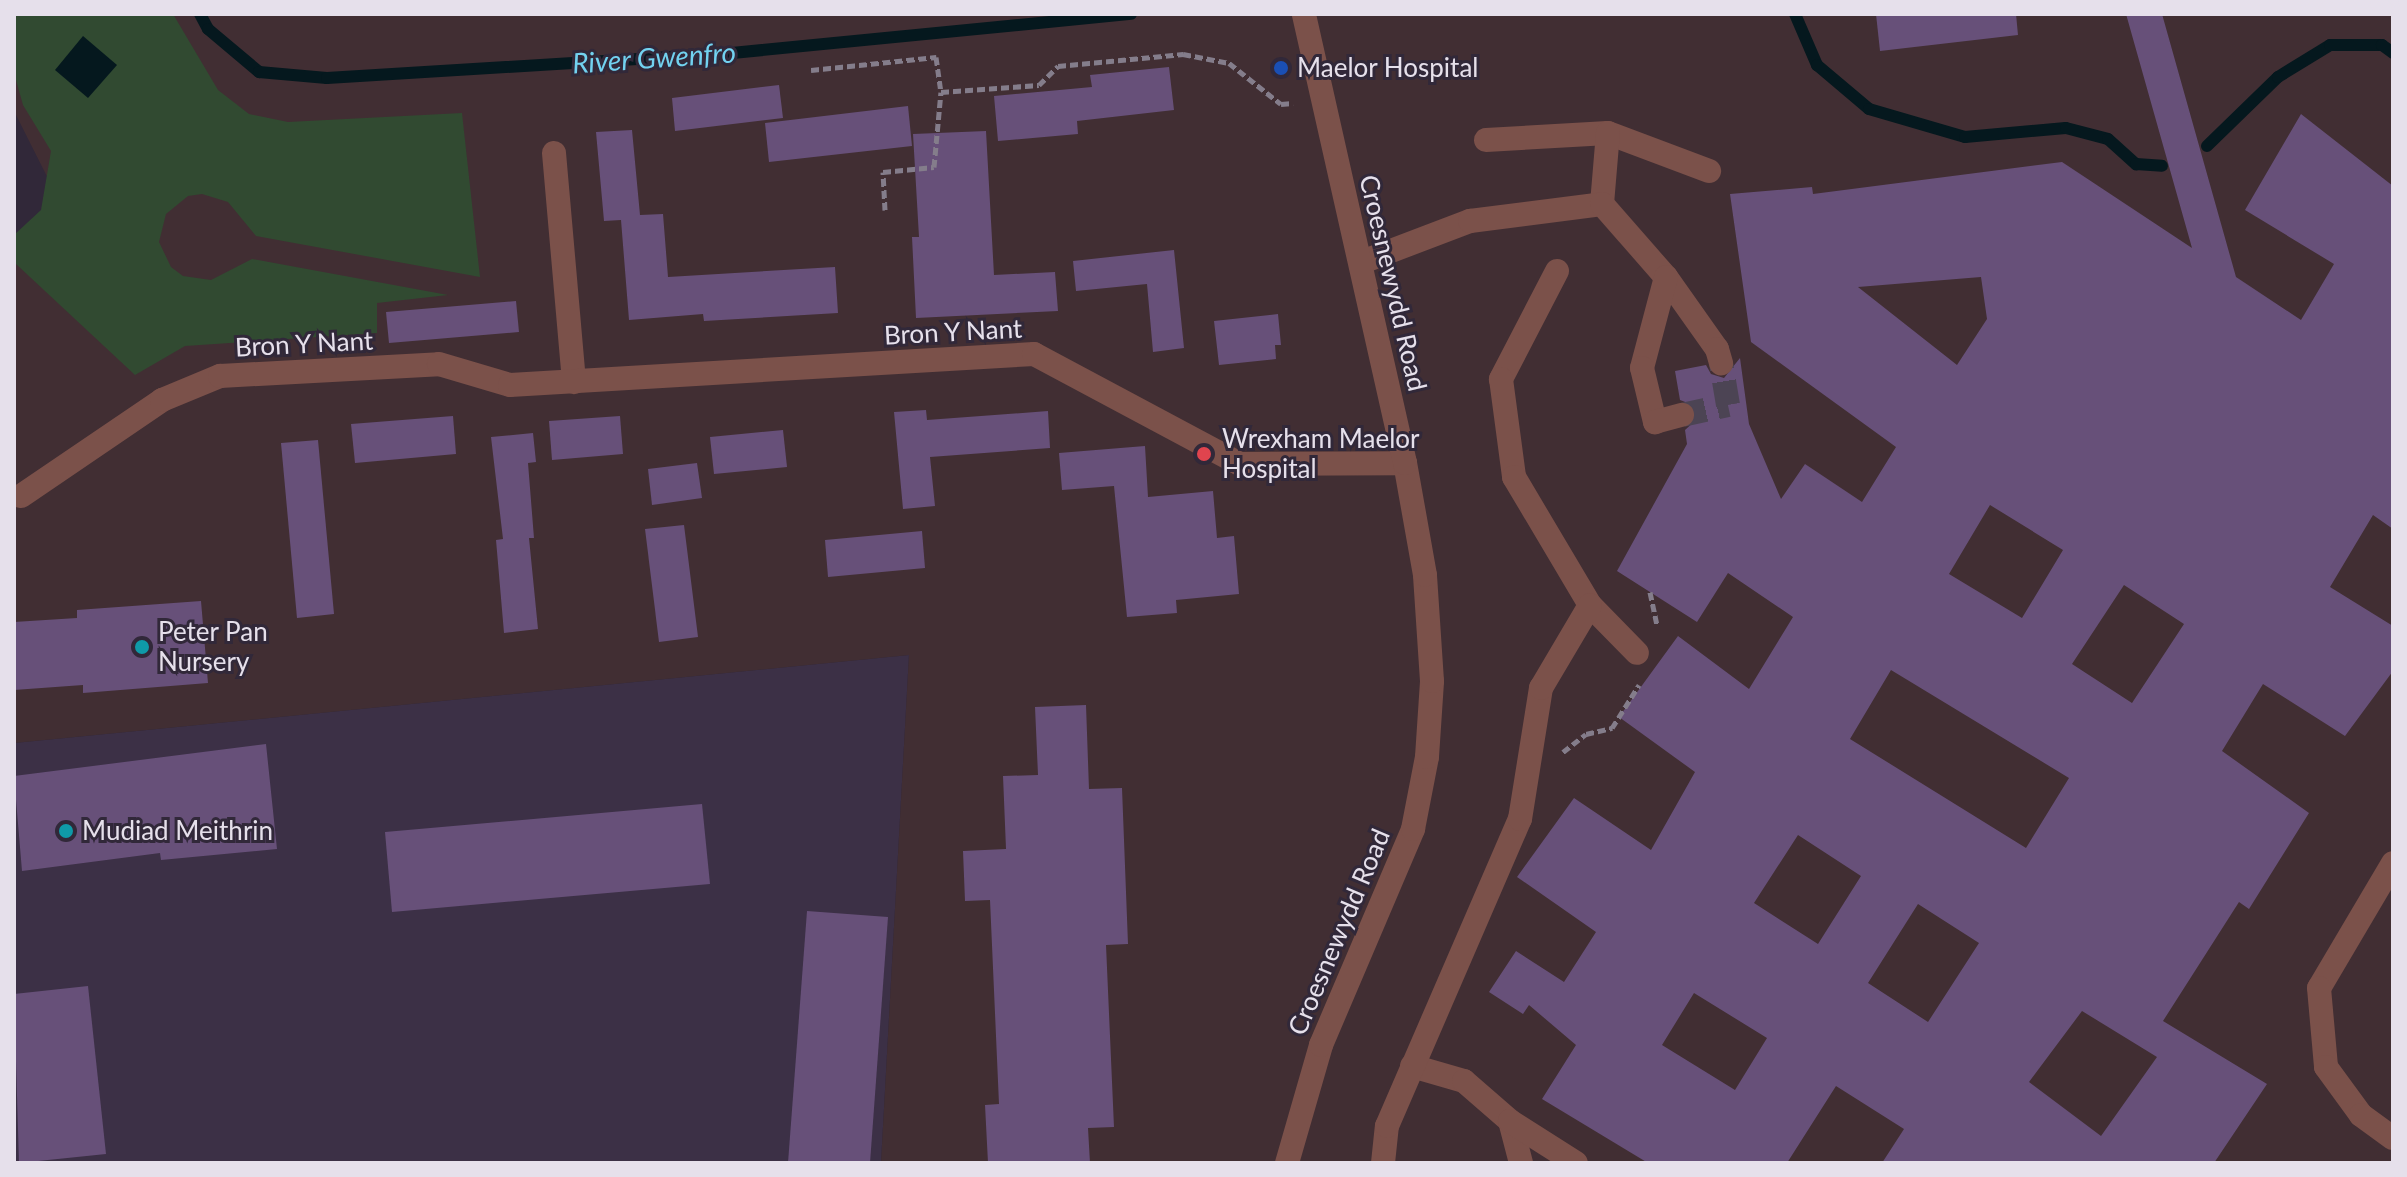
<!DOCTYPE html>
<style>
body{margin:0}
#map{position:relative;width:2407px;height:1177px;overflow:hidden;background:#312839;font-family:Lato,sans-serif}
div>[style]{position:absolute}
.built>*{inset:0;background:#3c3046}
.medical>*{inset:0;background:#412e33}
.green>*{inset:0;background:#314a31}
.water>*{inset:0;background:#05181e}
.stream>*{height:12px;margin:-6px;padding:0 6px;transform-origin:6px;border-radius:6px;background:#05181e}
.building>*{inset:0;background:#675079}
.minor-tunnel>*{height:24px;margin-top:-12px;transform-origin:0;background:repeating-linear-gradient(90deg,#4c4454 0 24px,transparent 0 36px)}
.path>*{height:5px;margin-top:-2.5px;transform-origin:0;background:repeating-linear-gradient(90deg,#847d8b 0 8px,transparent 0 12px)}
.minor>*{height:24px;margin:-12px;padding:0 12px;transform-origin:12px;border-radius:12px;background:#7b514a}
.dots>*{width:22px;height:22px;translate:-50% -50%;box-sizing:border-box;border:4px solid #312839;border-radius:50%}
span{translate:-50% -50%;white-space:nowrap;text-align:center;line-height:1.15;-webkit-text-stroke:6px #312839;paint-order:stroke}
.poi-label{font-size:26px;color:#e6e0eb}
.left{translate:0 -50%;text-align:left}
.street-label{font-size:26px;color:#e6e0eb}
.water-label{font-size:28px;color:#72d2f0;font-style:italic}
.frame{position:absolute;inset:0;border:16px solid #e6e0eb;pointer-events:none}
</style>
<div id="map">
<div class="built">
<div style="clip-path:polygon(909px 655px,881px 1163px,14px 1163px,14px 743px)"></div>
</div>
<div class="medical">
<div style="clip-path:polygon(14px 14px,2393px 14px,2393px 1163px,881px 1163px,909px 655px,14px 743px,14px 236px,85px 252px,14px 111px)"></div>
</div>
<div class="green">
<div style="clip-path:polygon(14px 14px,173px 14px,218px 90px,249px 114px,288px 122px,462px 113px,480px 277px,256px 236px,228px 202px,202px 194px,188px 196px,166px 214px,159px 242px,171px 267px,183px 276px,211px 280px,252px 259px,448px 295px,377px 303px,377px 333px,185px 346px,135px 375px,16px 264px,14px 235px,41px 210px,51px 151px,23px 105px,14px 73px)"></div>
</div>
<div class="water">
<div style="clip-path:polygon(83px 36px,117px 65px,88px 98px,55px 70px)"></div>
</div>
<div class="stream">
<div style="left:200px;top:14px;width:17px;rotate:62deg"></div>
<div style="left:208px;top:29px;width:67px;rotate:40.1deg"></div>
<div style="left:259px;top:72px;width:68px;rotate:5deg"></div>
<div style="left:327px;top:78px;width:396px;rotate:-3.5deg"></div>
<div style="left:722px;top:54px;width:411px;rotate:-5.6deg"></div>
<div style="left:1795px;top:14px;width:56px;rotate:66.7deg"></div>
<div style="left:1817px;top:65px;width:68px;rotate:40.2deg"></div>
<div style="left:1869px;top:109px;width:100px;rotate:16.3deg"></div>
<div style="left:1965px;top:137px;width:101px;rotate:-5.1deg"></div>
<div style="left:2066px;top:128px;width:43px;rotate:14.7deg"></div>
<div style="left:2108px;top:139px;width:38px;rotate:42deg"></div>
<div style="left:2136px;top:164px;width:26px;rotate:4deg"></div>
<div style="left:2207px;top:146px;width:99px;rotate:-44.2deg"></div>
<div style="left:2278px;top:77px;width:61px;rotate:-31.6deg"></div>
<div style="left:2330px;top:45px;width:52px"></div>
<div style="left:2382px;top:45px;width:14px;rotate:36deg"></div>
</div>
<div class="building">
<div style="clip-path:polygon(1876px 14px,2016px 14px,2018px 35px,1880px 51px)"></div>
<div style="clip-path:polygon(evenodd,2126px 14px,2162px 14px,2236px 277px,2301px 320px,2334px 264px,2245px 210px,2301px 114px,2393px 186px,2393px 529px,2373px 515px,2330px 587px,2393px 626px,2393px 671px,2345px 736px,2263px 684px,2222px 751px,2309px 813px,2249px 909px,2239px 902px,2163px 1021px,2267px 1084px,2214px 1163px,1882px 1163px,1904px 1129px,1836px 1086px,1787px 1163px,1648px 1163px,1542px 1099px,1576px 1045px,1529px 1005px,1523px 1014px,1489px 992px,1516px 951px,1564px 982px,1596px 932px,1517px 877px,1574px 798px,1651px 850px,1695px 772px,1619px 717px,1678px 636px,1749px 689px,1793px 617px,1728px 573px,1697px 622px,1617px 571px,1687px 444px,1685px 430px,1696px 420px,1693px 405px,1680px 400px,1675px 371px,1706px 365px,1711px 374px,1724px 378px,1740px 358px,1749px 424px,1781px 499px,1805px 464px,1862px 502px,1896px 447px,1751px 342px,1730px 194px,1812px 187px,1813px 194px,2062px 162px,2192px 248px,2126px 14px,1981px 277px,1987px 319px,1957px 365px,1858px 287px,1981px 277px,2126px 14px,1990px 505px,2063px 550px,2022px 618px,1949px 574px,1990px 505px,2126px 14px,2124px 585px,2184px 624px,2132px 703px,2072px 664px,2124px 585px,2126px 14px,1891px 670px,2069px 778px,2026px 848px,1850px 739px,1891px 670px,2126px 14px,1798px 835px,1861px 876px,1818px 944px,1754px 903px,1798px 835px,2126px 14px,1918px 904px,1979px 943px,1928px 1022px,1868px 983px,1918px 904px,2126px 14px,1694px 993px,1767px 1038px,1735px 1090px,1662px 1045px,1694px 993px,2126px 14px,2082px 1011px,2157px 1057px,2101px 1136px,2029px 1082px,2082px 1011px)"></div>
<div style="clip-path:polygon(1169px 67px,1174px 110px,1077px 121px,1078px 134px,998px 141px,994px 96px,1092px 87px,1090px 75px)"></div>
<div style="clip-path:polygon(779px 85px,783px 118px,675px 131px,672px 98px)"></div>
<div style="clip-path:polygon(908px 106px,912px 146px,769px 162px,765px 123px)"></div>
<div style="clip-path:polygon(632px 130px,640px 215px,663px 214px,668px 277px,835px 267px,838px 313px,704px 321px,703px 314px,629px 320px,621px 220px,604px 221px,596px 132px)"></div>
<div style="clip-path:polygon(986px 131px,994px 275px,1055px 272px,1058px 311px,916px 318px,912px 237px,919px 237px,913px 134px)"></div>
<div style="clip-path:polygon(1174px 250px,1184px 348px,1153px 352px,1147px 284px,1076px 291px,1073px 261px)"></div>
<div style="clip-path:polygon(516px 301px,519px 332px,389px 343px,386px 312px)"></div>
<div style="clip-path:polygon(1278px 314px,1281px 345px,1275px 345px,1276px 359px,1219px 365px,1214px 321px)"></div>
<div style="clip-path:polygon(926px 410px,927px 420px,1048px 411px,1050px 448px,930px 457px,935px 506px,903px 509px,894px 412px)"></div>
<div style="clip-path:polygon(453px 416px,456px 454px,355px 463px,351px 424px)"></div>
<div style="clip-path:polygon(620px 416px,623px 454px,552px 460px,549px 421px)"></div>
<div style="clip-path:polygon(783px 430px,787px 467px,714px 474px,710px 437px)"></div>
<div style="clip-path:polygon(533px 433px,536px 462px,528px 463px,534px 538px,529px 538px,538px 629px,504px 633px,496px 540px,503px 539px,491px 437px)"></div>
<div style="clip-path:polygon(318px 440px,334px 614px,297px 618px,281px 443px)"></div>
<div style="clip-path:polygon(1145px 446px,1148px 497px,1213px 491px,1217px 538px,1234px 536px,1239px 594px,1176px 600px,1177px 613px,1127px 617px,1114px 486px,1062px 490px,1059px 453px)"></div>
<div style="clip-path:polygon(697px 463px,702px 498px,652px 505px,648px 469px)"></div>
<div style="clip-path:polygon(684px 525px,698px 637px,659px 642px,645px 529px)"></div>
<div style="clip-path:polygon(922px 531px,925px 568px,828px 577px,825px 540px)"></div>
<div style="clip-path:polygon(201px 601px,208px 683px,83px 693px,83px 685px,14px 690px,14px 622px,77px 618px,77px 610px)"></div>
<div style="clip-path:polygon(1086px 705px,1089px 789px,1122px 788px,1128px 944px,1106px 945px,1114px 1127px,1088px 1128px,1090px 1163px,988px 1163px,985px 1105px,999px 1104px,990px 900px,965px 901px,963px 851px,1006px 849px,1003px 776px,1038px 775px,1035px 707px)"></div>
<div style="clip-path:polygon(266px 744px,277px 849px,161px 860px,160px 853px,22px 871px,14px 776px)"></div>
<div style="clip-path:polygon(702px 804px,710px 884px,392px 912px,385px 832px)"></div>
<div style="clip-path:polygon(807px 911px,888px 917px,870px 1163px,788px 1163px)"></div>
<div style="clip-path:polygon(88px 986px,106px 1154px,19px 1163px,14px 994px)"></div>
</div>
<div class="minor-tunnel">
<div style="left:1682px;top:415px;width:47px;rotate:-12.3deg"></div>
<div style="left:1728px;top:405px;width:43px;rotate:-99.5deg"></div>
</div>
<div class="path">
<div style="left:811px;top:70px;width:126px;rotate:-5.9deg"></div>
<div style="left:936px;top:57px;width:35px;rotate:82deg"></div>
<div style="left:941px;top:92px;width:98px;rotate:-4.1deg"></div>
<div style="left:1039px;top:85px;width:27px;rotate:-45deg"></div>
<div style="left:1058px;top:66px;width:126px;rotate:-5.5deg"></div>
<div style="left:1183px;top:54px;width:47px;rotate:11.1deg"></div>
<div style="left:1229px;top:63px;width:66px;rotate:38.3deg"></div>
<div style="left:1281px;top:104px;width:12px;rotate:-5deg"></div>
<div style="left:885px;top:210px;width:38px;rotate:-93deg"></div>
<div style="left:883px;top:172px;width:51px;rotate:-5.6deg"></div>
<div style="left:934px;top:167px;width:75px;rotate:-84.7deg"></div>
<div style="left:1650px;top:592px;width:35px;rotate:78deg"></div>
<div style="left:1563px;top:752px;width:29px;rotate:-38deg"></div>
<div style="left:1586px;top:734px;width:27px;rotate:-13deg"></div>
<div style="left:1612px;top:728px;width:51px;rotate:-57.9deg"></div>
</div>
<div class="minor">
<div style="left:1486px;top:140px;width:122px;rotate:-3.3deg"></div>
<div style="left:1608px;top:133px;width:108px;rotate:20.6deg"></div>
<div style="left:554px;top:153px;width:230px;rotate:85deg"></div>
<div style="left:1602px;top:204px;width:71px;rotate:-85.2deg"></div>
<div style="left:1362px;top:262px;width:116px;rotate:-20.8deg"></div>
<div style="left:1470px;top:221px;width:133px;rotate:-7.3deg"></div>
<div style="left:1602px;top:204px;width:97px;rotate:48.8deg"></div>
<div style="left:1666px;top:277px;width:88px;rotate:54.7deg"></div>
<div style="left:1717px;top:349px;width:15px;rotate:74deg"></div>
<div style="left:1557px;top:271px;width:122px;rotate:117.4deg"></div>
<div style="left:1501px;top:379px;width:99px;rotate:82.4deg"></div>
<div style="left:1514px;top:477px;width:149px;rotate:59.3deg"></div>
<div style="left:1590px;top:605px;width:67px;rotate:45.6deg"></div>
<div style="left:1666px;top:277px;width:94px;rotate:104.8deg"></div>
<div style="left:1642px;top:368px;width:56px;rotate:76.5deg"></div>
<div style="left:1655px;top:422px;width:28px;rotate:-15deg"></div>
<div style="left:21px;top:496px;width:171px;rotate:-34.2deg"></div>
<div style="left:162px;top:400px;width:63px;rotate:-22.5deg"></div>
<div style="left:220px;top:376px;width:219px;rotate:-3.1deg"></div>
<div style="left:439px;top:364px;width:74px;rotate:16.5deg"></div>
<div style="left:510px;top:385px;width:525px;rotate:-3.39deg"></div>
<div style="left:1034px;top:354px;width:234px;rotate:28.1deg"></div>
<div style="left:1240px;top:464px;width:165px;rotate:-0.3deg"></div>
<div style="left:2393px;top:863px;width:145px;rotate:120.6deg"></div>
<div style="left:2319px;top:988px;width:79px;rotate:84.9deg"></div>
<div style="left:2326px;top:1067px;width:59px;rotate:53.9deg"></div>
<div style="left:2361px;top:1115px;width:39px;rotate:36deg"></div>
<div style="left:1412px;top:1066px;width:54px;rotate:16.1deg"></div>
<div style="left:1464px;top:1081px;width:61px;rotate:41deg"></div>
<div style="left:1510px;top:1121px;width:43px;rotate:75.3deg"></div>
<div style="left:1510px;top:1121px;width:78px;rotate:32.5deg"></div>
<div style="left:1287px;top:1163px;width:123px;rotate:-73.9deg"></div>
<div style="left:1321px;top:1045px;width:235px;rotate:-66.9deg"></div>
<div style="left:1413px;top:829px;width:73px;rotate:-79deg"></div>
<div style="left:1427px;top:757px;width:76px;rotate:-86.2deg"></div>
<div style="left:1432px;top:681px;width:106px;rotate:-93.8deg"></div>
<div style="left:1425px;top:575px;width:114px;rotate:-100.1deg"></div>
<div style="left:1405px;top:463px;width:460px;rotate:-102.7deg"></div>
<div style="left:1383px;top:1163px;width:37px;rotate:-84deg"></div>
<div style="left:1387px;top:1126px;width:335px;rotate:-66.6deg"></div>
<div style="left:1520px;top:819px;width:133px;rotate:-80.9deg"></div>
<div style="left:1541px;top:688px;width:96px;rotate:-59.4deg"></div>
</div>
<div class="dots">
<div style="left:1281px;top:68px;background:#1a4fb4"></div>
<div style="left:1204px;top:454px;background:#e0444e"></div>
<div style="left:142px;top:647px;background:#0f9aa8"></div>
<div style="left:66px;top:831px;background:#0f9aa8"></div>
</div>
<div class="poi-label">
<span class="left" style="left:1297px;top:68px">Maelor Hospital</span>
<span class="left" style="left:1222px;top:454px">Wrexham Maelor<br>Hospital</span>
<span class="left" style="left:158px;top:647px">Peter Pan<br>Nursery</span>
<span class="left" style="left:82px;top:831px">Mudiad Meithrin</span>
</div>
<div class="street-label">
<span style="left:1393px;top:283px;rotate:77deg">Croesnewydd Road</span>
<span style="left:953px;top:332px;rotate:-3deg">Bron Y Nant</span>
<span style="left:304px;top:344px;rotate:-3deg">Bron Y Nant</span>
<span style="left:1339px;top:932px;rotate:-67deg">Croesnewydd Road</span>
</div>
<div class="water-label">
<span style="left:654px;top:57px;rotate:-4deg">River Gwenfro</span>
</div>
<div class="frame"></div>
</div>
